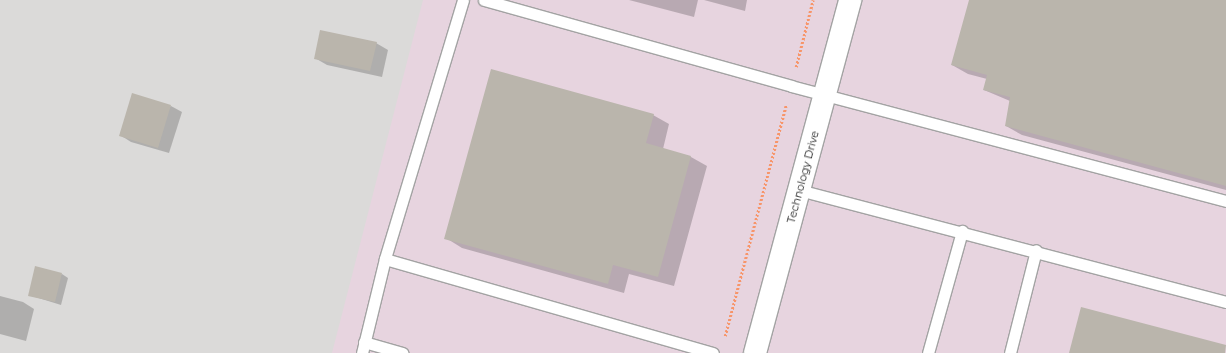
<!DOCTYPE html>
<style>
body{margin:0}
#map{position:relative;width:1226px;height:353px;overflow:hidden;background:#eeece2;font-family:Montserrat,sans-serif}
div>[style]{position:absolute}
.residential>*{inset:0;background:#dbdad9}
.industrial>*{inset:0;background:#e7d4df}
.shadow>*{inset:0;background:#0003}
.building>*{inset:0;background:#bab5ac}
.path>*{height:2.5px;margin-top:-1.25px;transform-origin:0;background:repeating-linear-gradient(90deg,#f7956a 0 2px,transparent 0 4px)}
.roads{filter:drop-shadow(1px 0 #a3a3a3) drop-shadow(-1px 0 #a3a3a3) drop-shadow(0 1px #a3a3a3) drop-shadow(0 -1px #a3a3a3)}
.service>*{height:11px;margin:-5.5px;padding:0 5.5px;transform-origin:5.5px;border-radius:5.5px;background:#fff}
.minor>*{height:22px;margin:-11px;padding:0 11px;transform-origin:11px;border-radius:11px;background:#fff}
span{translate:-50% -50%;white-space:nowrap;text-align:center;line-height:1.15;-webkit-text-stroke:3.5px #fff;paint-order:stroke}
.street-label{font-size:11px;color:#1c1c1c}
</style>
<div id="map">
<div class="residential">
<div style="clip-path:polygon(0 0,438px 0,350px 353px,0 353px)"></div>
</div>
<div class="industrial">
<div style="clip-path:polygon(423px 0,1226px 0,1226px 353px,332px 353px)"></div>
</div>
<div class="shadow">
<div style="clip-path:polygon(629px 0,698px 0,694px 17px)"></div>
<div style="clip-path:polygon(704px 0,747px 0,745px 11px)"></div>
<div style="clip-path:polygon(970px 0,1226px 0,1226px 190px,1022px 135px,1006px 126px,1010px 101px,984px 90px,987px 79px,968px 74px,952px 65px)"></div>
<div style="clip-path:polygon(376px 43px,388px 50px,382px 77px,327px 65px,315px 58px)"></div>
<div style="clip-path:polygon(171px 106px,182px 112px,169px 153px,131px 142px,120px 135px)"></div>
<div style="clip-path:polygon(653px 115px,669px 124px,663px 149px,691px 157px,707px 166px,674px 286px,629px 274px,624px 293px,462px 248px,446px 238px)"></div>
<div style="clip-path:polygon(62px 274px,68px 278px,61px 305px,29px 295px)"></div>
<div style="clip-path:polygon(0 296px,23px 302px,34px 309px,26px 341px,0 334px)"></div>
</div>
<div class="building">
<div style="clip-path:polygon(969px 0,1226px 0,1226px 186px,1005px 126px,1010px 97px,983px 90px,987px 75px,951px 65px)"></div>
<div style="clip-path:polygon(320px 30px,377px 42px,370px 71px,314px 59px)"></div>
<div style="clip-path:polygon(491px 69px,654px 114px,646px 143px,691px 156px,658px 277px,613px 265px,608px 284px,444px 239px)"></div>
<div style="clip-path:polygon(132px 93px,171px 105px,158px 148px,119px 136px)"></div>
<div style="clip-path:polygon(35px 266px,62px 273px,55px 302px,28px 296px)"></div>
<div style="clip-path:polygon(1081px 307px,1226px 345px,1225px 353px,1069px 353px)"></div>
</div>
<div class="path">
<div style="left:796px;top:67px;width:69px;rotate:-75.8deg"></div>
<div style="left:725px;top:336px;width:239px;rotate:-75.2deg"></div>
</div>
<div class="roads">
<div class="service">
<div style="left:463px;top:0;width:270px;rotate:106.8deg"></div>
<div style="left:385px;top:259px;width:341px;rotate:16deg"></div>
<div style="left:484px;top:0;width:319px;rotate:15.6deg"></div>
<div style="left:791px;top:86px;width:450px;rotate:14.8deg"></div>
<div style="left:799px;top:190px;width:441px;rotate:14.7deg"></div>
<div style="left:364px;top:342px;width:40px;rotate:16deg"></div>
<div style="left:362px;top:353px;width:97px;rotate:-76.3deg"></div>
<div style="left:928px;top:353px;width:127px;rotate:-74.4deg"></div>
<div style="left:1010px;top:353px;width:106px;rotate:-75.8deg"></div>
</div>
<div class="minor">
<div style="left:755px;top:353px;width:366px;rotate:-74.9deg"></div>
</div>
</div>
<div class="street-label">
<span style="left:803px;top:177px;rotate:-75deg">Technology Drive</span>
</div>
</div>
